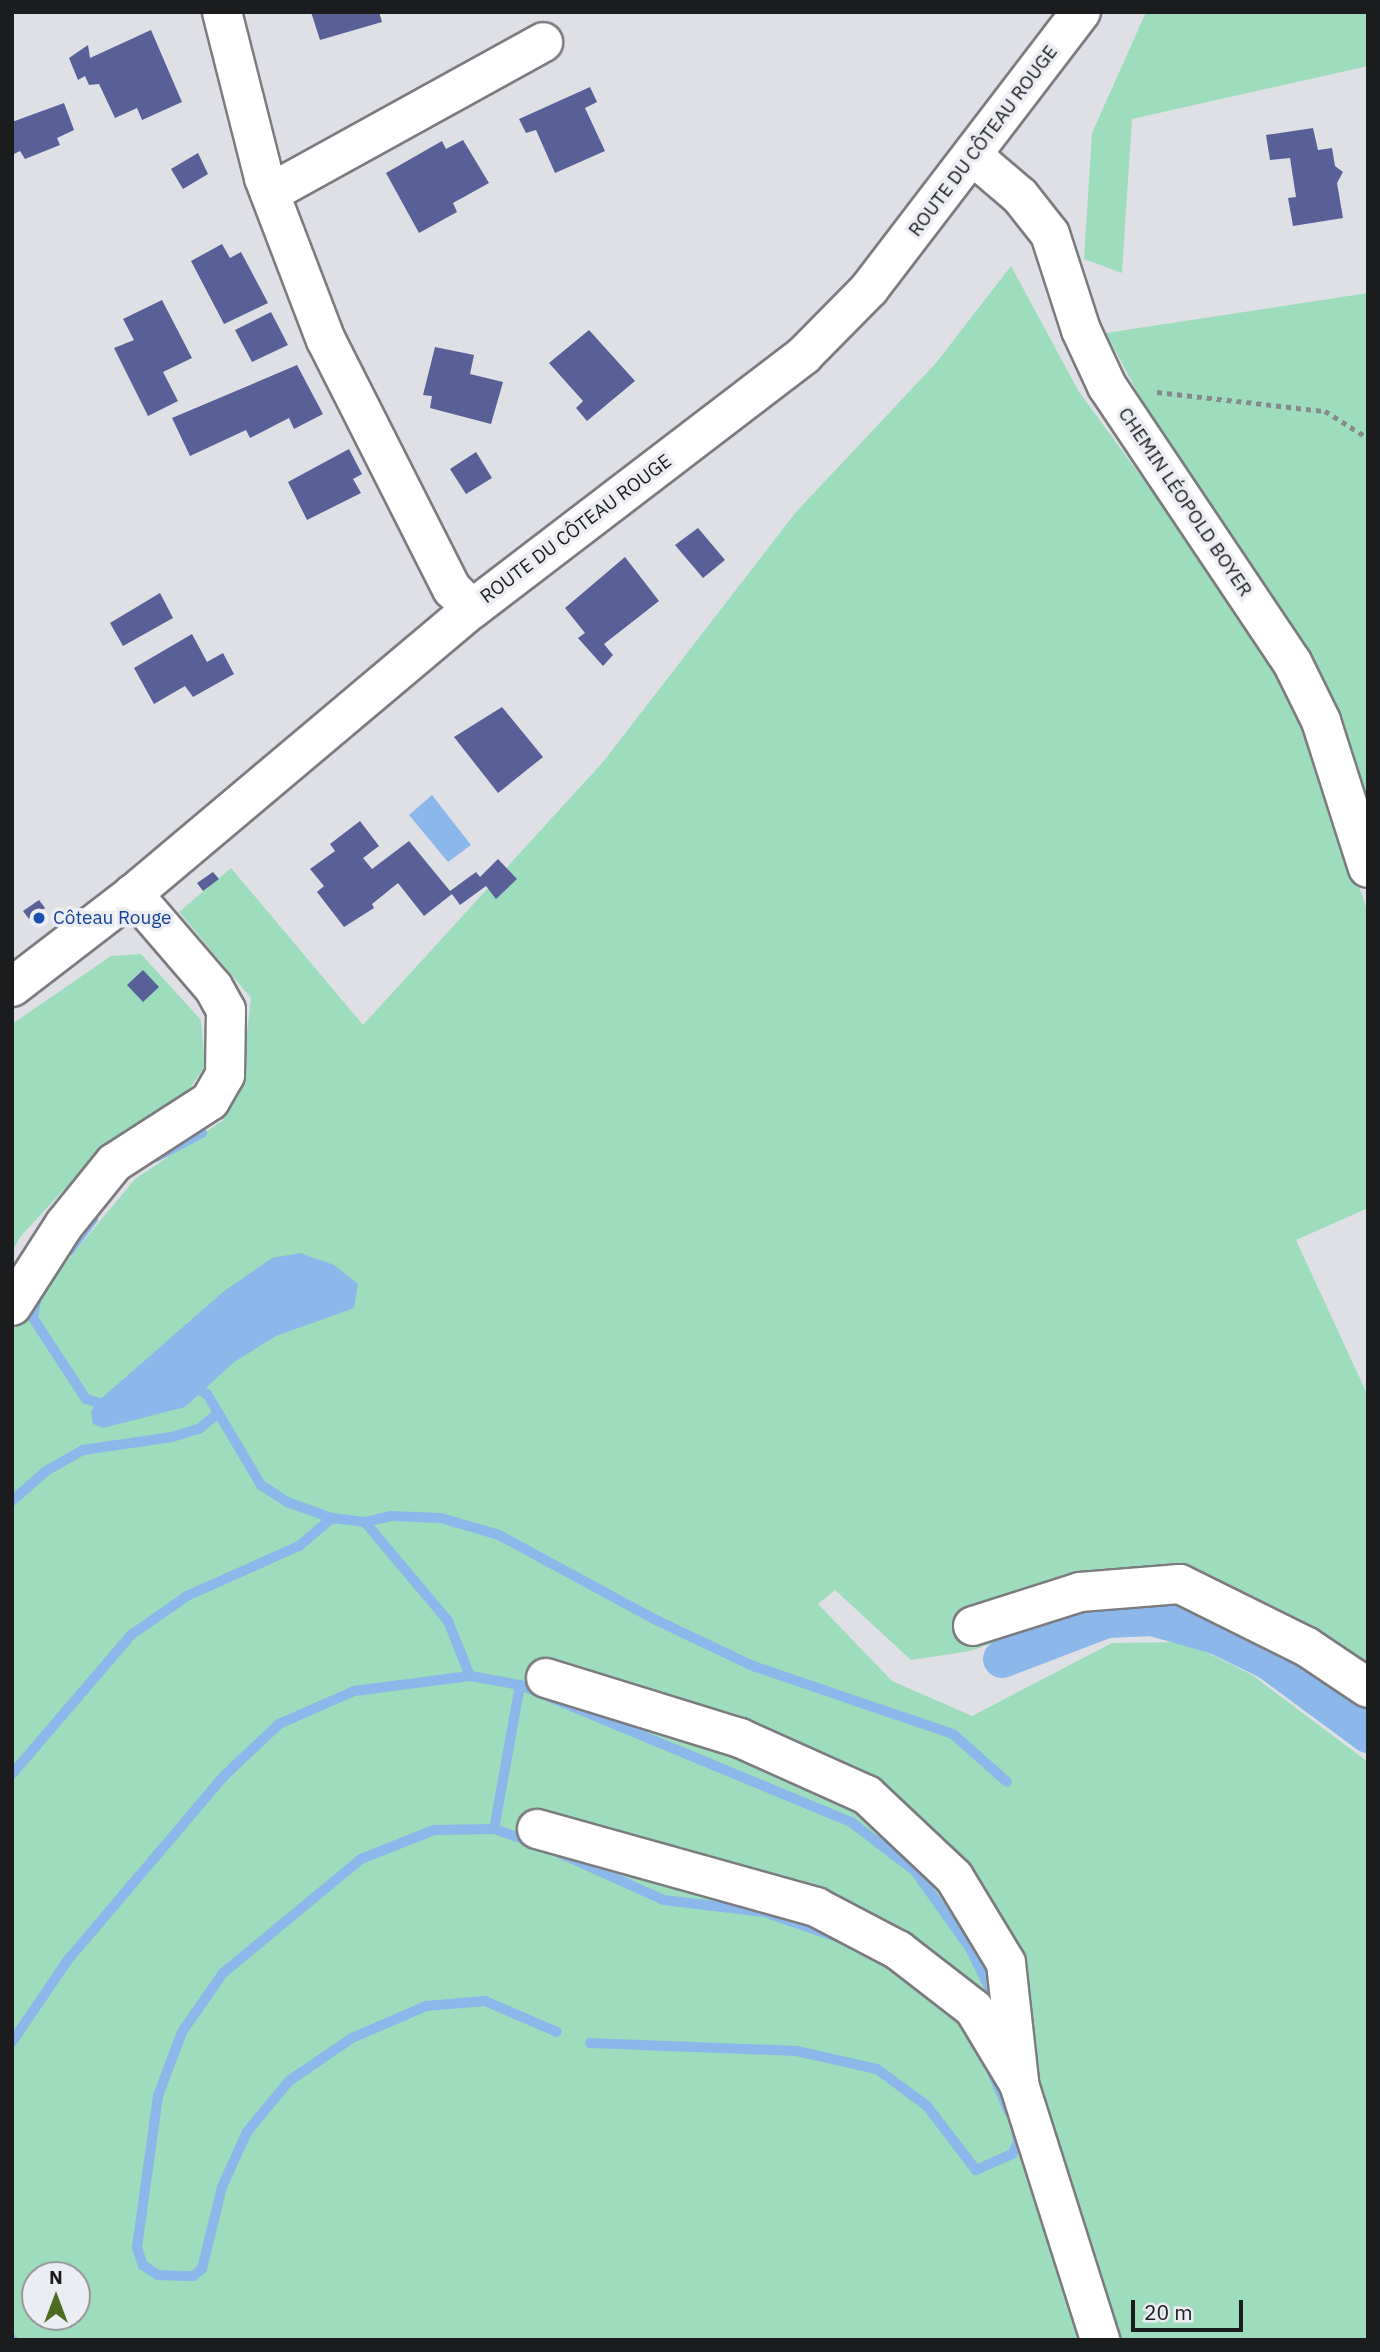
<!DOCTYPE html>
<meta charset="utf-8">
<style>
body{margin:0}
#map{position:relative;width:1380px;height:2352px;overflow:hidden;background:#dfe0e5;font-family:"IBM Plex Sans",sans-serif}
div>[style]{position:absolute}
.green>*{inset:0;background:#9ddcbd}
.water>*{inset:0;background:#8bb7ea}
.stream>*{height:10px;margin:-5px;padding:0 5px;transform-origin:5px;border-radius:5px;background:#8bb7ea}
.canal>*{height:38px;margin:-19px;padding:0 19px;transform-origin:19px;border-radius:19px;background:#8bb7ea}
.building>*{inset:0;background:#586097}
.path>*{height:4.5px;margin-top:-2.25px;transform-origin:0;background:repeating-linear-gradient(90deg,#88898c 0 5px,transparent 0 10px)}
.roads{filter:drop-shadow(2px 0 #7b7b80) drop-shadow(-2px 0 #7b7b80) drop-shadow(0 2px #7b7b80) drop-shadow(0 -2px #7b7b80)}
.minor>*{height:38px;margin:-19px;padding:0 19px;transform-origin:19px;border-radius:19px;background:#fff}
.dots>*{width:19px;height:19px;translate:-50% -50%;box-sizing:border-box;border:4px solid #ecedf2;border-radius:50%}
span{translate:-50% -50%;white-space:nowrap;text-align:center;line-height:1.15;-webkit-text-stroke:7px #ecedf2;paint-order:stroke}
.street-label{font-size:19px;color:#1b1c1e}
.transit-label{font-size:19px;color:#164399}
.left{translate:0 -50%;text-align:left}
.frame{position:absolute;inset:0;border:14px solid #1b1c1e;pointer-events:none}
.north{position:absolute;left:21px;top:2261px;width:70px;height:70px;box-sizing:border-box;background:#ecedf2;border:2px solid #98999d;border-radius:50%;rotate:0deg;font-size:19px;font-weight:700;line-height:28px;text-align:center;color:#1b1c1e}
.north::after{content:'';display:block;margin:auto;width:24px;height:32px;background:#4d6c23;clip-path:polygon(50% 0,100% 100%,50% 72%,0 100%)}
.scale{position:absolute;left:1131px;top:2300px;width:112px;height:32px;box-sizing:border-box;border:4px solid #1b1c1e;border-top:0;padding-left:9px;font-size:21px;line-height:24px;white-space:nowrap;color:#1b1c1e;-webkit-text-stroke:5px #ecedf2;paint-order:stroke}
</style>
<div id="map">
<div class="green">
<div style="clip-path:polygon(1146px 12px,1368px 12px,1368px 66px,1132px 119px,1122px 273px,1084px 259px,1092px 133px)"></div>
<div style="clip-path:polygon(evenodd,1011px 266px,1079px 392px,1290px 679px,1368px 913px,1368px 1208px,1296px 1240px,1368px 1396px,1368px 1719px,1283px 1652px,1193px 1612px,1117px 1601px,970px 1651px,911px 1660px,835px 1590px,818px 1604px,892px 1681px,972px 1716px,1112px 1643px,1186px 1642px,1252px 1675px,1368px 1762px,1368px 2340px,12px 2340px,12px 1327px,135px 1179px,222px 1121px,243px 1066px,251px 998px,179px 912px,231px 868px,363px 1025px,603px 762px,796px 512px,936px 363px,1011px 266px,35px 2275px,77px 2275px,77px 2317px,35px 2317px,35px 2275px)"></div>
<div style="clip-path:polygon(1368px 293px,1368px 827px,1106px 333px)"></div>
<div style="clip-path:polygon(141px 954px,201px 1020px,205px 1066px,173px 1113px,83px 1169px,20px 1237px,12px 1252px,12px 1024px,111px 956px)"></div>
</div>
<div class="water">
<div style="clip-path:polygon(432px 795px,471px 845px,448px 862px,409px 815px)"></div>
<div style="clip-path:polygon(300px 1253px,334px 1265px,358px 1284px,354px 1308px,276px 1336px,234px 1362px,185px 1407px,103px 1428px,93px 1424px,91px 1412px,95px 1404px,223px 1292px,272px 1258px)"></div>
</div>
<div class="stream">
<div style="left:156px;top:1157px;width:52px;rotate:-27.6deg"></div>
<div style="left:69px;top:1251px;width:40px;rotate:-53deg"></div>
<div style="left:37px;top:1295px;width:23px;rotate:100deg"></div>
<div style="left:33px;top:1318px;width:97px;rotate:56.8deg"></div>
<div style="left:86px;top:1399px;width:24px;rotate:17deg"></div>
<div style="left:192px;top:1386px;width:17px;rotate:28deg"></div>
<div style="left:207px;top:1394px;width:106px;rotate:59.3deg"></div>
<div style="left:261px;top:1485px;width:31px;rotate:33deg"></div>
<div style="left:287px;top:1502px;width:48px;rotate:19.6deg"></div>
<div style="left:332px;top:1518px;width:33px;rotate:7deg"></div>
<div style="left:365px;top:1522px;width:129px;rotate:50deg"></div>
<div style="left:448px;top:1621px;width:59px;rotate:68.2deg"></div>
<div style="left:470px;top:1676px;width:51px;rotate:10.2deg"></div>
<div style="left:520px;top:1685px;width:358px;rotate:22.5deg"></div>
<div style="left:851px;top:1822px;width:81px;rotate:37.4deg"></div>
<div style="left:915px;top:1871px;width:95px;rotate:54.5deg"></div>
<div style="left:970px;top:1948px;width:57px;rotate:63.9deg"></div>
<div style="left:12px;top:1501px;width:45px;rotate:-41.4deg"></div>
<div style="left:46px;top:1471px;width:43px;rotate:-29.6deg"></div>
<div style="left:83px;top:1450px;width:90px;rotate:-8.3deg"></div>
<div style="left:172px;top:1437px;width:28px;rotate:-17deg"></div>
<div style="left:199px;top:1429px;width:25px;rotate:-40deg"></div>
<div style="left:365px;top:1522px;width:27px;rotate:-13deg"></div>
<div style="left:391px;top:1516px;width:50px;rotate:2.3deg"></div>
<div style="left:441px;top:1518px;width:60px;rotate:16.3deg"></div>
<div style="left:499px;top:1535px;width:176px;rotate:28.5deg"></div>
<div style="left:654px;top:1619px;width:110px;rotate:25.4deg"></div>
<div style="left:753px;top:1666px;width:211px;rotate:18.8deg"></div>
<div style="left:953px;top:1734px;width:72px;rotate:41.6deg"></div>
<div style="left:520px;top:1685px;width:146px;rotate:100.2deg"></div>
<div style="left:494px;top:1829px;width:40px;rotate:18.9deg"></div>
<div style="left:12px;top:1774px;width:183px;rotate:-49.4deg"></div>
<div style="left:131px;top:1635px;width:68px;rotate:-34.9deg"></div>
<div style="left:187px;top:1596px;width:123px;rotate:-24.1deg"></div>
<div style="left:299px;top:1546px;width:43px;rotate:-40.3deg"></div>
<div style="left:494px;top:1829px;width:60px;rotate:179deg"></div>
<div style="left:434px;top:1830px;width:79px;rotate:158.3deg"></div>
<div style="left:361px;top:1859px;width:179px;rotate:140.4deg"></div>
<div style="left:223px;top:1973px;width:72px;rotate:124.8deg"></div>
<div style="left:182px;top:2032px;width:68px;rotate:110.6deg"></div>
<div style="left:158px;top:2096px;width:153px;rotate:97.9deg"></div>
<div style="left:137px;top:2248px;width:18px;rotate:71deg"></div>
<div style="left:143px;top:2265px;width:18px;rotate:34deg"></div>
<div style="left:158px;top:2275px;width:35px;rotate:2deg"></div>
<div style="left:193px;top:2276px;width:11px;rotate:-38deg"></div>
<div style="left:202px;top:2269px;width:84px;rotate:-76.3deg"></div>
<div style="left:222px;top:2187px;width:60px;rotate:-65.6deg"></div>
<div style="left:247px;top:2132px;width:66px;rotate:-50.5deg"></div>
<div style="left:289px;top:2081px;width:76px;rotate:-34.3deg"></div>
<div style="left:352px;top:2038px;width:81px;rotate:-23.4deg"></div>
<div style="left:426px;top:2006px;width:59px;rotate:-4.8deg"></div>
<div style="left:485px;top:2001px;width:78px;rotate:23.3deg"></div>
<div style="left:557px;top:1852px;width:117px;rotate:24.2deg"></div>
<div style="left:664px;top:1900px;width:101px;rotate:6.8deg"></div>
<div style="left:764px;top:1912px;width:74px;rotate:18.9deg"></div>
<div style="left:12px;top:2042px;width:98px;rotate:-55.8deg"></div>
<div style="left:67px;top:1961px;width:243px;rotate:-49.7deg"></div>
<div style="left:224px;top:1776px;width:76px;rotate:-43.4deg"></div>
<div style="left:279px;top:1724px;width:82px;rotate:-23.7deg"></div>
<div style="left:354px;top:1691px;width:117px;rotate:-7.4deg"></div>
<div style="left:590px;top:2043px;width:207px;rotate:2.2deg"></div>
<div style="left:797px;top:2051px;width:82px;rotate:12.7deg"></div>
<div style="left:877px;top:2069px;width:62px;rotate:36.5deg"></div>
<div style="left:927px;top:2106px;width:81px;rotate:52.6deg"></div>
<div style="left:976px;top:2170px;width:39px;rotate:-24deg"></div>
<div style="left:1012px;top:2154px;width:13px;rotate:-61deg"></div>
<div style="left:1018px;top:2143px;width:13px;rotate:-99deg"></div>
<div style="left:992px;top:2072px;width:43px;rotate:67deg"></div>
<div style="left:12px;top:2339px;width:1px;rotate:45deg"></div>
</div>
<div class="canal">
<div style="left:1002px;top:1659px;width:112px;rotate:-20.9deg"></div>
<div style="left:1107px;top:1619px;width:45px;rotate:-2.5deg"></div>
<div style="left:1152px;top:1617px;width:66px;rotate:15.7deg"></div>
<div style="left:1216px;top:1635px;width:59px;rotate:26.1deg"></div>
<div style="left:1269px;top:1661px;width:123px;rotate:36.4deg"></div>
</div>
<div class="building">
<div style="clip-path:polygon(311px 12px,379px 12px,382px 22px,320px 40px)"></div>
<div style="clip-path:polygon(151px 30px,182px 102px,142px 120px,137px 108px,115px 118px,99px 84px,89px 85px,85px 76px,78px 80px,69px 58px,88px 45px,90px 58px)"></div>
<div style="clip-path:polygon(590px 87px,597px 102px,585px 108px,605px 151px,555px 173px,536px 130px,526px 133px,519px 119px)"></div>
<div style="clip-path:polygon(64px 103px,74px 130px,57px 138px,60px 145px,25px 159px,20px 151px,12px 155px,12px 122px)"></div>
<div style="clip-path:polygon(1313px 128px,1318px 150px,1332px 148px,1335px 166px,1343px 172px,1337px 183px,1343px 218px,1293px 226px,1288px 198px,1296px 197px,1290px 158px,1270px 160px,1266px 135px)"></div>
<div style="clip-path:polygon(463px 140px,489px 183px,453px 203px,457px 212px,419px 233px,386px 173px,442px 141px,446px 149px)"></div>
<div style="clip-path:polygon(198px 153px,208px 174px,183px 189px,171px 169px)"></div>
<div style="clip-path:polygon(222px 244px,230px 258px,241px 252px,268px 303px,224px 324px,191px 261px)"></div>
<div style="clip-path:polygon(162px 300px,192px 358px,163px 372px,178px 401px,148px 416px,114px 348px,134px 340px,123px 319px)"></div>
<div style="clip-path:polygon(271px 312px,288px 345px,252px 362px,235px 330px)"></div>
<div style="clip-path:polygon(589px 330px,635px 381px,587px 421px,576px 408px,583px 401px,549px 363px)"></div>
<div style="clip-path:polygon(435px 347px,474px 355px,470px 374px,503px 382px,491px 424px,430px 408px,432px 396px,423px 395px)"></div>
<div style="clip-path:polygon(297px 365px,323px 414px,294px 429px,289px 418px,250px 438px,246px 430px,190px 456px,172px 418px)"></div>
<div style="clip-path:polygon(349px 449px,362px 474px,353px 479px,361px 493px,307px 520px,288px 482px)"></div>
<div style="clip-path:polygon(476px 452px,492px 478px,466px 494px,450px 469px)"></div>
<div style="clip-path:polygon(698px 528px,725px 560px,703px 578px,675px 545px)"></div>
<div style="clip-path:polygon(625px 557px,659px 601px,604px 644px,613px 655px,603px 666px,578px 638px,585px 633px,565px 608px)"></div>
<div style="clip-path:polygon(160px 593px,173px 618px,123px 646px,110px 623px)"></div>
<div style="clip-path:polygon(192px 634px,207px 662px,223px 653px,234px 674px,193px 697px,185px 686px,154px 704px,134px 668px)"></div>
<div style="clip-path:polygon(502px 707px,543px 757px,498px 793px,454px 737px)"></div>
<div style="clip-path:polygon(360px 821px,379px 846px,363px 858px,372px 869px,409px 841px,450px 891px,476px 872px,480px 877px,498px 859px,517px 879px,496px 899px,486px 886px,460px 905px,452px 894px,424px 916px,398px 883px,372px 904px,374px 908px,344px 927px,317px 892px,324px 886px,310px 869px,335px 851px,330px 844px)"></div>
<div style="clip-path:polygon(213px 872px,219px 879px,203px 891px,197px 883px)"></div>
<div style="clip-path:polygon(39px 900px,45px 908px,29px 919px,23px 911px)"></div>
<div style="clip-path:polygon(143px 970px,159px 987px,143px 1002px,127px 985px)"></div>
</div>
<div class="path">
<div style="left:1157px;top:392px;width:169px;rotate:6.5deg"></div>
<div style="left:1325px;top:411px;width:51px;rotate:32.1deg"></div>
</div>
<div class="roads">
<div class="minor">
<div style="left:222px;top:12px;width:171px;rotate:75.8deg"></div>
<div style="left:264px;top:178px;width:173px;rotate:69.1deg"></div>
<div style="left:326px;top:340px;width:279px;rotate:63.2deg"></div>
<div style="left:452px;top:589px;width:28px;rotate:45deg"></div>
<div style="left:973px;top:156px;width:62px;rotate:40.4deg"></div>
<div style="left:1020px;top:196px;width:48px;rotate:51.7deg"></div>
<div style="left:1050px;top:234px;width:101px;rotate:72.1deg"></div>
<div style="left:1081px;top:330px;width:62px;rotate:65.1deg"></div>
<div style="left:1107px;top:386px;width:332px;rotate:56.2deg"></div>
<div style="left:1292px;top:662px;width:66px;rotate:63.8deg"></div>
<div style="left:1321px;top:721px;width:154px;rotate:72.3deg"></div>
<div style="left:270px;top:193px;width:312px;rotate:-28.9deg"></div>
<div style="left:12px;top:987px;width:153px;rotate:-37.5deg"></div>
<div style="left:133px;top:894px;width:443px;rotate:-40.1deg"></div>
<div style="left:472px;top:609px;width:418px;rotate:-37.4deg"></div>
<div style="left:804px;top:355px;width:93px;rotate:-45.4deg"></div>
<div style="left:869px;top:289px;width:349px;rotate:-52.6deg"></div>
<div style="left:12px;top:1306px;width:96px;rotate:-57.3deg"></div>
<div style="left:64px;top:1225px;width:80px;rotate:-51.1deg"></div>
<div style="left:114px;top:1163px;width:114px;rotate:-32.9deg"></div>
<div style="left:210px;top:1101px;width:30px;rotate:-60deg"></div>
<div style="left:225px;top:1075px;width:65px;rotate:-89.1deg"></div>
<div style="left:226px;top:1010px;width:26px;rotate:-119deg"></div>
<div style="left:213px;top:987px;width:123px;rotate:-130.7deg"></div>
<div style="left:973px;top:1626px;width:112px;rotate:-17.6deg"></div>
<div style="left:1080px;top:1592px;width:100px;rotate:-4.6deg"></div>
<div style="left:1180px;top:1584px;width:142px;rotate:26.4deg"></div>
<div style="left:1307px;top:1647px;width:73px;rotate:33.9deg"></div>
<div style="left:546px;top:1678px;width:203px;rotate:17.2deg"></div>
<div style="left:740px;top:1738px;width:139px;rotate:24.2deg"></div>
<div style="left:867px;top:1795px;width:120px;rotate:43.3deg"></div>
<div style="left:954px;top:1877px;width:100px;rotate:58.8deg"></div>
<div style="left:1006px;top:1963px;width:118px;rotate:83.7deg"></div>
<div style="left:537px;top:1829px;width:290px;rotate:15.6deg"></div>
<div style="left:816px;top:1907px;width:93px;rotate:27.7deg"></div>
<div style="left:898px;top:1950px;width:96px;rotate:37.8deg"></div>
<div style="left:974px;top:2009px;width:87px;rotate:59deg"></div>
<div style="left:1019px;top:2084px;width:269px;rotate:72.4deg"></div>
</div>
</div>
<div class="dots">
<div style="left:39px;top:918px;background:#1a4fb4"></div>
</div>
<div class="street-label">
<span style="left:983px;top:141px;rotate:-53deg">ROUTE DU CÔTEAU ROUGE</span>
<span style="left:1185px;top:502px;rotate:56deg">CHEMIN LÉOPOLD BOYER</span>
<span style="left:576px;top:529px;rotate:-37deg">ROUTE DU CÔTEAU ROUGE</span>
</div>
<div class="transit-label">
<span class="left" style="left:53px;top:918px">Côteau Rouge</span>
</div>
<div class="frame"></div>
<div class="north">N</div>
<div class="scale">20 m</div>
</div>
